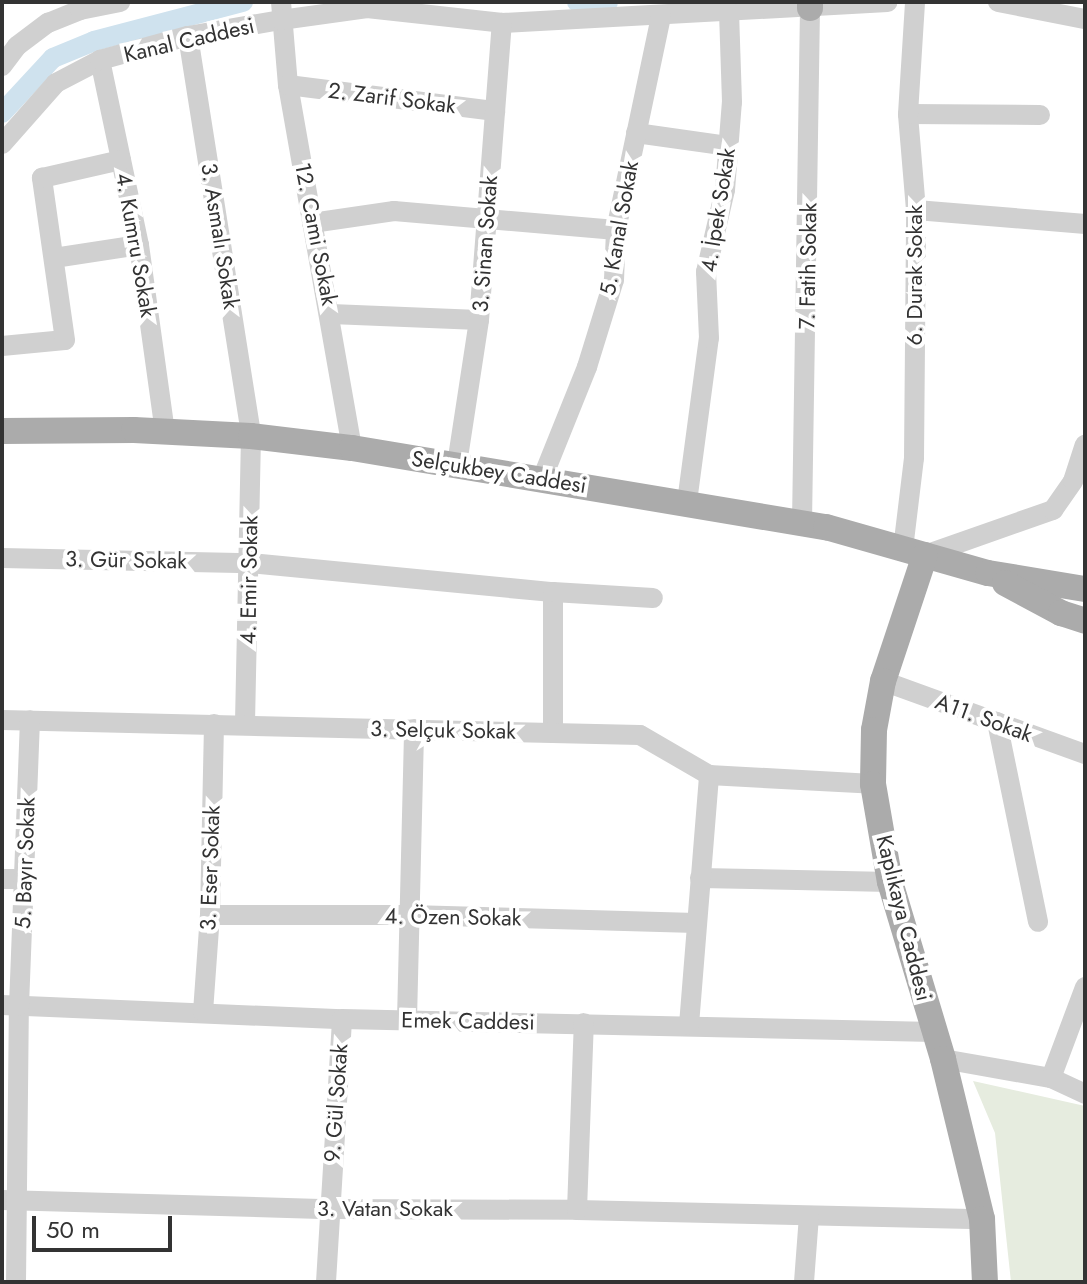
<!DOCTYPE html>
<meta charset="utf-8">
<style>
body{margin:0}
#map{position:relative;width:1087px;height:1284px;overflow:hidden;background:#fff;font-family:Jost,sans-serif}
div>[style]{position:absolute}
.green>*{inset:0;background:#e6ecdf}
.canal>*{height:20px;margin:-10px;padding:0 10px;transform-origin:10px;border-radius:10px;background:#cfe2ee}
.minor>*{height:20px;margin:-10px;padding:0 10px;transform-origin:10px;border-radius:10px;background:#d0d0d0}
.major>*{height:26px;margin:-13px;padding:0 13px;transform-origin:13px;border-radius:13px;background:#ababab}
span{translate:-50% -50%;white-space:nowrap;text-align:center;line-height:1.15;-webkit-text-stroke:8px #fff;paint-order:stroke}
.street-label{font-size:22px;color:#333}
.frame{position:absolute;inset:0;border:4px solid #333;pointer-events:none}
.scale{position:absolute;left:32px;top:1216px;width:140px;height:36px;box-sizing:border-box;border:4px solid #333;border-top:0;padding-left:10px;font-size:24px;line-height:28px;white-space:nowrap;color:#333;-webkit-text-stroke:6px #fff;paint-order:stroke}
</style>
<div id="map">
<div class="green">
<div style="clip-path:polygon(973px 1081px,1085px 1106px,1085px 1282px,1011px 1282px,995px 1133px)"></div>
</div>
<div class="canal">
<div style="left:577px;top:2px;width:31px"></div>
<div style="left:2px;top:113px;width:75px;rotate:-47.2deg"></div>
<div style="left:53px;top:58px;width:44px;rotate:-22.5deg"></div>
<div style="left:94px;top:41px;width:154px;rotate:-14.7deg"></div>
</div>
<div class="minor">
<div style="left:281px;top:2px;width:83px;rotate:85.2deg"></div>
<div style="left:288px;top:85px;width:369px;rotate:80deg"></div>
<div style="left:998px;top:2px;width:89px;rotate:11.1deg"></div>
<div style="left:188px;top:36px;width:405px;rotate:81deg"></div>
<div style="left:251px;top:436px;width:289px;rotate:91.2deg"></div>
<div style="left:100px;top:60px;width:189px;rotate:78.1deg"></div>
<div style="left:139px;top:245px;width:189px;rotate:82.1deg"></div>
<div style="left:2px;top:66px;width:25px;rotate:-53deg"></div>
<div style="left:17px;top:46px;width:39px;rotate:-37deg"></div>
<div style="left:48px;top:23px;width:35px;rotate:-22deg"></div>
<div style="left:80px;top:10px;width:41px;rotate:-11.3deg"></div>
<div style="left:288px;top:85px;width:209px;rotate:7.2deg"></div>
<div style="left:908px;top:114px;width:132px;rotate:0.4deg"></div>
<div style="left:636px;top:133px;width:94px;rotate:8deg"></div>
<div style="left:2px;top:144px;width:81px;rotate:-48.5deg"></div>
<div style="left:56px;top:83px;width:50px;rotate:-27.6deg"></div>
<div style="left:100px;top:60px;width:91px;rotate:-15.3deg"></div>
<div style="left:188px;top:36px;width:94px;rotate:-9.8deg"></div>
<div style="left:281px;top:20px;width:87px;rotate:-7.9deg"></div>
<div style="left:367px;top:8px;width:136px;rotate:6.3deg"></div>
<div style="left:502px;top:23px;width:386px;rotate:-3.1deg"></div>
<div style="left:916px;top:210px;width:170px;rotate:4.7deg"></div>
<div style="left:312px;top:223px;width:83px;rotate:-8.3deg"></div>
<div style="left:394px;top:211px;width:223px;rotate:4.9deg"></div>
<div style="left:54px;top:258px;width:86px;rotate:-8.7deg"></div>
<div style="left:331px;top:314px;width:148px;rotate:2.3deg"></div>
<div style="left:2px;top:346px;width:63px;rotate:-5.4deg"></div>
<div style="left:65px;top:340px;width:164px;rotate:-98.1deg"></div>
<div style="left:42px;top:178px;width:81px;rotate:-12.8deg"></div>
<div style="left:457px;top:464px;width:146px;rotate:-81.3deg"></div>
<div style="left:479px;top:320px;width:298px;rotate:-85.6deg"></div>
<div style="left:542px;top:479px;width:121px;rotate:-68.1deg"></div>
<div style="left:587px;top:367px;width:91px;rotate:-72.8deg"></div>
<div style="left:614px;top:280px;width:50px;rotate:-87.7deg"></div>
<div style="left:616px;top:230px;width:219px;rotate:-78.1deg"></div>
<div style="left:687px;top:502px;width:165px;rotate:-82.4deg"></div>
<div style="left:709px;top:338px;width:66px;rotate:-92.6deg"></div>
<div style="left:706px;top:272px;width:84px;rotate:-77deg"></div>
<div style="left:725px;top:190px;width:88px;rotate:-85.5deg"></div>
<div style="left:732px;top:102px;width:90px;rotate:-91.9deg"></div>
<div style="left:802px;top:523px;width:515px;rotate:-89.11deg"></div>
<div style="left:903px;top:549px;width:92px;rotate:-83.1deg"></div>
<div style="left:914px;top:458px;width:248px;rotate:-89.5deg"></div>
<div style="left:916px;top:210px;width:96px;rotate:-94.8deg"></div>
<div style="left:908px;top:114px;width:112px;rotate:-86.4deg"></div>
<div style="left:925px;top:555px;width:136px;rotate:-19.4deg"></div>
<div style="left:1053px;top:510px;width:35px;rotate:-55deg"></div>
<div style="left:1073px;top:481px;width:38px;rotate:-72deg"></div>
<div style="left:2px;top:558px;width:248px;rotate:1.2deg"></div>
<div style="left:250px;top:563px;width:304px;rotate:5.5deg"></div>
<div style="left:553px;top:592px;width:141px;rotate:90deg"></div>
<div style="left:553px;top:592px;width:100px;rotate:3.4deg"></div>
<div style="left:883px;top:681px;width:215px;rotate:19.9deg"></div>
<div style="left:2px;top:720px;width:638px;rotate:1.35deg"></div>
<div style="left:640px;top:735px;width:80px;rotate:30.1deg"></div>
<div style="left:709px;top:775px;width:164px;rotate:3.1deg"></div>
<div style="left:997px;top:722px;width:204px;rotate:78.4deg"></div>
<div style="left:700px;top:878px;width:190px;rotate:1.2deg"></div>
<div style="left:2px;top:879px;width:22px"></div>
<div style="left:210px;top:915px;width:200px"></div>
<div style="left:410px;top:915px;width:286px;rotate:1.6deg"></div>
<div style="left:2px;top:1005px;width:340px;rotate:2.4deg"></div>
<div style="left:342px;top:1019px;width:592px;rotate:1.26deg"></div>
<div style="left:203px;top:1012px;width:97px;rotate:-85.9deg"></div>
<div style="left:210px;top:915px;width:191px;rotate:-88.8deg"></div>
<div style="left:407px;top:1020px;width:291px;rotate:-88.6deg"></div>
<div style="left:689px;top:1025px;width:251px;rotate:-85.4deg"></div>
<div style="left:943px;top:1059px;width:110px;rotate:10deg"></div>
<div style="left:1051px;top:1078px;width:97px;rotate:-69.5deg"></div>
<div style="left:1051px;top:1078px;width:38px;rotate:25deg"></div>
<div style="left:2px;top:1200px;width:327px;rotate:1.6deg"></div>
<div style="left:329px;top:1209px;width:248px;rotate:0.2deg"></div>
<div style="left:577px;top:1210px;width:405px;rotate:1.3deg"></div>
<div style="left:577px;top:1210px;width:187px;rotate:-87.9deg"></div>
<div style="left:16px;top:1282px;width:276px;rotate:-89.4deg"></div>
<div style="left:19px;top:1006px;width:286px;rotate:-87.8deg"></div>
<div style="left:326px;top:1282px;width:263px;rotate:-86.5deg"></div>
<div style="left:804px;top:1282px;width:66px;rotate:-85.7deg"></div>
</div>
<div class="major">
<div style="left:810px;top:2px;width:6px;rotate:90deg"></div>
<div style="left:2px;top:431px;width:132px;rotate:-0.4deg"></div>
<div style="left:134px;top:430px;width:117px;rotate:2.9deg"></div>
<div style="left:251px;top:436px;width:102px;rotate:6.8deg"></div>
<div style="left:352px;top:448px;width:481px;rotate:9.5deg"></div>
<div style="left:826px;top:527px;width:168px;rotate:15.9deg"></div>
<div style="left:988px;top:573px;width:98px;rotate:9.4deg"></div>
<div style="left:925px;top:555px;width:133px;rotate:108.4deg"></div>
<div style="left:883px;top:681px;width:50px;rotate:100.4deg"></div>
<div style="left:874px;top:730px;width:54px;rotate:91.1deg"></div>
<div style="left:873px;top:784px;width:99px;rotate:80.2deg"></div>
<div style="left:890px;top:882px;width:185px;rotate:73.3deg"></div>
<div style="left:943px;top:1059px;width:165px;rotate:76.3deg"></div>
<div style="left:982px;top:1219px;width:63px;rotate:87.3deg"></div>
<div style="left:1005px;top:583px;width:64px;rotate:28.2deg"></div>
<div style="left:1061px;top:613px;width:25px;rotate:18deg"></div>
</div>
<div class="street-label">
<span style="left:189px;top:40px;rotate:-13deg">Kanal Caddesi</span>
<span style="left:392px;top:98px;rotate:7deg">2. Zarif Sokak</span>
<span style="left:718px;top:210px;rotate:-81deg">4. İpek Sokak</span>
<span style="left:619px;top:228px;rotate:-80deg">5. Kanal Sokak</span>
<span style="left:316px;top:234px;rotate:79deg">12. Cami Sokak</span>
<span style="left:220px;top:236px;rotate:81deg">3. Asmalı Sokak</span>
<span style="left:485px;top:244px;rotate:-86deg">3. Sinan Sokak</span>
<span style="left:136px;top:245px;rotate:80deg">4. Kumru Sokak</span>
<span style="left:808px;top:266px;rotate:-89deg">7. Fatih Sokak</span>
<span style="left:915px;top:275px;rotate:-90deg">6. Durak Sokak</span>
<span style="left:499px;top:472px;rotate:9deg">Selçukbey Caddesi</span>
<span style="left:126px;top:560px;rotate:1deg">3. Gür Sokak</span>
<span style="left:249px;top:580px;rotate:-89deg">4. Emir Sokak</span>
<span style="left:984px;top:718px;rotate:20deg">A11. Sokak</span>
<span style="left:443px;top:730px;rotate:1deg">3. Selçuk Sokak</span>
<span style="left:25px;top:863px;rotate:-88deg">5. Bayır Sokak</span>
<span style="left:210px;top:868px;rotate:-88deg">3. Eser Sokak</span>
<span style="left:453px;top:917px;rotate:1deg">4. Özen Sokak</span>
<span style="left:904px;top:918px;rotate:76deg">Kaplıkaya Caddesi</span>
<span style="left:468px;top:1021px;rotate:1deg">Emek Caddesi</span>
<span style="left:336px;top:1103px;rotate:-86deg">9. Gül Sokak</span>
<span style="left:385px;top:1209px">3. Vatan Sokak</span>
</div>
<div class="frame"></div>
<div class="scale">50 m</div>
</div>
